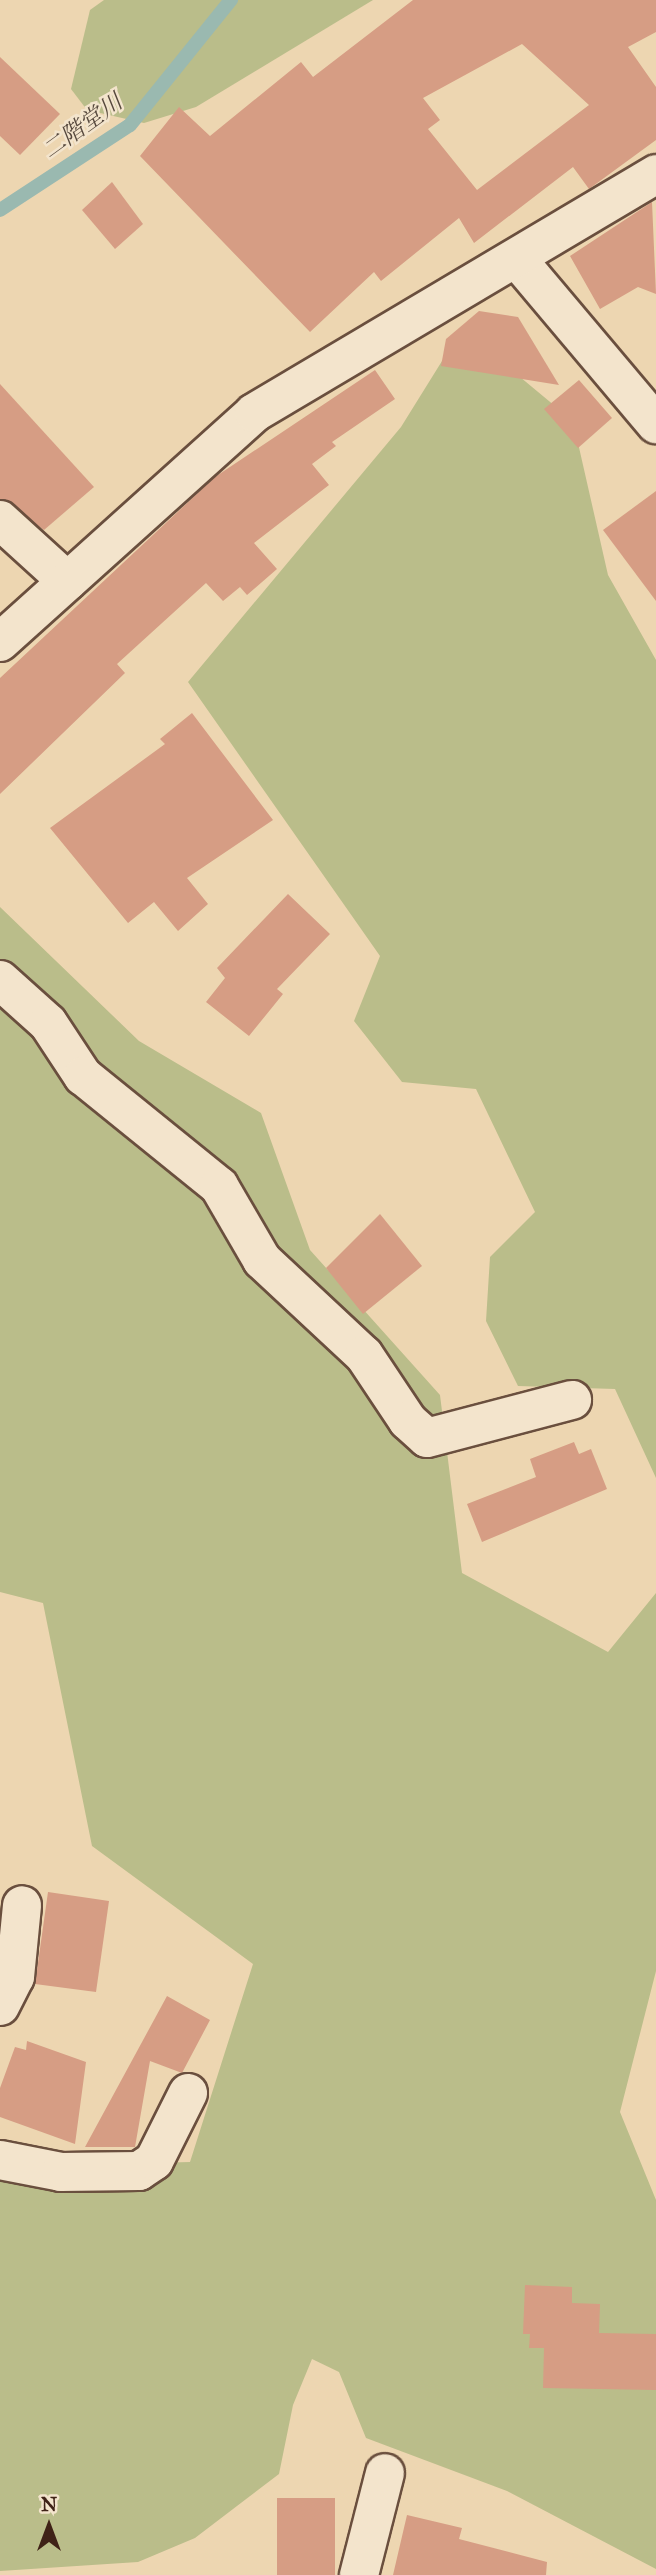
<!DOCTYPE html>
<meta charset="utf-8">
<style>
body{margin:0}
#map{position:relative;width:656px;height:2575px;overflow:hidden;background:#edd6b1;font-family:"IM FELL Great Primer","Noto Serif JP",serif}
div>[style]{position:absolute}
.green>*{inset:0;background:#babd8a}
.stream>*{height:14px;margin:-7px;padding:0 7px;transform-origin:7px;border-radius:7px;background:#9ab9b0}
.building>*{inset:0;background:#d69d84}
.roads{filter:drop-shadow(2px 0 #6a4f3e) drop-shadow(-2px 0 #6a4f3e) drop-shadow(0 2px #6a4f3e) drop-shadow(0 -2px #6a4f3e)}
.minor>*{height:38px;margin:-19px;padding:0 19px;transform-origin:19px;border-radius:19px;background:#f3e4cc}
span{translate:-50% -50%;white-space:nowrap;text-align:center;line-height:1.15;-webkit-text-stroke:5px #f3e4cc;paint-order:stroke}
.water-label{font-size:23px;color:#56483d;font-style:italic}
.north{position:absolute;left:14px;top:2491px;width:70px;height:70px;-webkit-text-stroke:5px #f3e4cc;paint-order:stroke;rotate:0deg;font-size:19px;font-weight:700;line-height:28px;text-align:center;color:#3f2217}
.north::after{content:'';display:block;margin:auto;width:24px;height:32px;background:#3f2217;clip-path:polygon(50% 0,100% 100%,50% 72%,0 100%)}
</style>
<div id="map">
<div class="green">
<div style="clip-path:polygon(104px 0,373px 0,196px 107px,144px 123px,87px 110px,71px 89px,90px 10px)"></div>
<div style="clip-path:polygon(447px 353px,514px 372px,573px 421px,608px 575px,656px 660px,656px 1478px,615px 1389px,518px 1386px,486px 1321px,490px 1257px,535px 1212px,476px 1089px,402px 1082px,354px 1021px,380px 956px,188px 682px,401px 427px)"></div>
<div style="clip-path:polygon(0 907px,139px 1041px,261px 1113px,310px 1250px,440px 1395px,462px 1573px,608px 1652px,656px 1593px,656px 1971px,620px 2112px,656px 2200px,656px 2569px,507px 2491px,366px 2438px,339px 2372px,312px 2359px,293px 2405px,279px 2474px,195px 2538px,138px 2562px,0 2571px,0 2167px,190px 2162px,253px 1964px,92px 1846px,43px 1603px,0 1592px)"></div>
</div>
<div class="stream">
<div style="left:0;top:210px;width:155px;rotate:-33.2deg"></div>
<div style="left:130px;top:125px;width:161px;rotate:-51.1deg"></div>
</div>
<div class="building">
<div style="clip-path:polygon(evenodd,413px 0,656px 0,656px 32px,628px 47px,656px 87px,656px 140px,589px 189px,573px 167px,474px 243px,459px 218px,381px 281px,374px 272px,310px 332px,140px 156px,179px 107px,210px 136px,301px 62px,313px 77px,413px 0,522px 44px,589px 105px,477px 190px,428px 129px,440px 120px,423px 98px,522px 44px)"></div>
<div style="clip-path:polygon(0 57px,60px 114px,20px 155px,0 136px)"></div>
<div style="clip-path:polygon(112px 182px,143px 224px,115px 249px,82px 210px)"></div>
<div style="clip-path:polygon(652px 202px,656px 294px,638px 287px,600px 309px,570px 256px)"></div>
<div style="clip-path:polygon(479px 311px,518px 317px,559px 385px,441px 366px,446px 339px)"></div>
<div style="clip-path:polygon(375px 370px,395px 399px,332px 442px,336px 446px,312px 464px,329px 485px,254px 543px,277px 569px,247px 595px,240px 587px,223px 601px,206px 583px,117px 664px,125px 673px,0 794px,0 678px,215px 477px)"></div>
<div style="clip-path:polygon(579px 380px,612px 418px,578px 448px,544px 409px)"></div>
<div style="clip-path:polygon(0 384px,94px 487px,44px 530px,0 499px)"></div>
<div style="clip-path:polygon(656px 491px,656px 601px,603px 530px)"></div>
<div style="clip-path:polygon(192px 713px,273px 820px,187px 878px,208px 904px,178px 931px,154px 902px,128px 923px,50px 828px,165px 744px,160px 739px)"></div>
<div style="clip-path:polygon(288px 894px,330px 934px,277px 989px,283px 994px,249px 1036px,206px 1002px,225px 978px,217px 968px)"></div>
<div style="clip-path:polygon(380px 1214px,422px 1266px,363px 1314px,326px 1268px)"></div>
<div style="clip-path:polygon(574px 1442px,579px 1454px,591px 1449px,607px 1489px,482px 1542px,467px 1504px,536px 1477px,530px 1459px)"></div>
<div style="clip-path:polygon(48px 1892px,109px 1901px,96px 1992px,35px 1984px)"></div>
<div style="clip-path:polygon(167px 1996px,210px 2020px,182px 2073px,150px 2061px,135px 2147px,85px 2147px)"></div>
<div style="clip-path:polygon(27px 2041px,86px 2062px,75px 2144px,0 2117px,0 2088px,15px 2047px,26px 2050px)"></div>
<div style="clip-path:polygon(525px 2285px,572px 2287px,572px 2303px,600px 2304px,599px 2333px,656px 2334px,656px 2390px,543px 2388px,544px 2348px,529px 2348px,530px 2334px,523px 2334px)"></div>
<div style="clip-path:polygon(277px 2498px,335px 2498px,335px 2575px,277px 2575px)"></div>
<div style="clip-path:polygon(407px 2515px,462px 2528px,459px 2539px,547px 2562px,546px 2575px,393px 2575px)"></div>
</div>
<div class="roads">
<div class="minor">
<div style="left:517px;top:259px;width:216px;rotate:49.9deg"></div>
<div style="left:0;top:520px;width:91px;rotate:42.3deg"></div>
<div style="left:0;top:642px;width:342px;rotate:-42deg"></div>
<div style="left:254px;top:413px;width:468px;rotate:-30.7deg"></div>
<div style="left:0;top:980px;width:64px;rotate:41.9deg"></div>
<div style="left:48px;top:1023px;width:64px;rotate:56.6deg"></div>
<div style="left:83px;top:1076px;width:175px;rotate:39deg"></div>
<div style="left:219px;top:1186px;width:86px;rotate:59.8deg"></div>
<div style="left:262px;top:1260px;width:139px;rotate:43deg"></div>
<div style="left:364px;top:1355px;width:79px;rotate:56.3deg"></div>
<div style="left:408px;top:1421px;width:25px;rotate:42deg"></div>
<div style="left:427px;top:1438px;width:150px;rotate:-14.7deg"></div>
<div style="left:0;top:2006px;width:33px;rotate:-63deg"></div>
<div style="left:15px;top:1977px;width:72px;rotate:-84.4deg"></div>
<div style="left:0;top:2160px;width:62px;rotate:11.1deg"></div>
<div style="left:61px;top:2172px;width:78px;rotate:-0.7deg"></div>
<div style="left:139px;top:2171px;width:18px;rotate:-34deg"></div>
<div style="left:154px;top:2161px;width:76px;rotate:-63.4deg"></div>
<div style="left:359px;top:2575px;width:105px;rotate:-75.7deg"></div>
</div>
</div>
<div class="water-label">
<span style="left:82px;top:126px;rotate:-36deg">二階堂川</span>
</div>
<div class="north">N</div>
</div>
